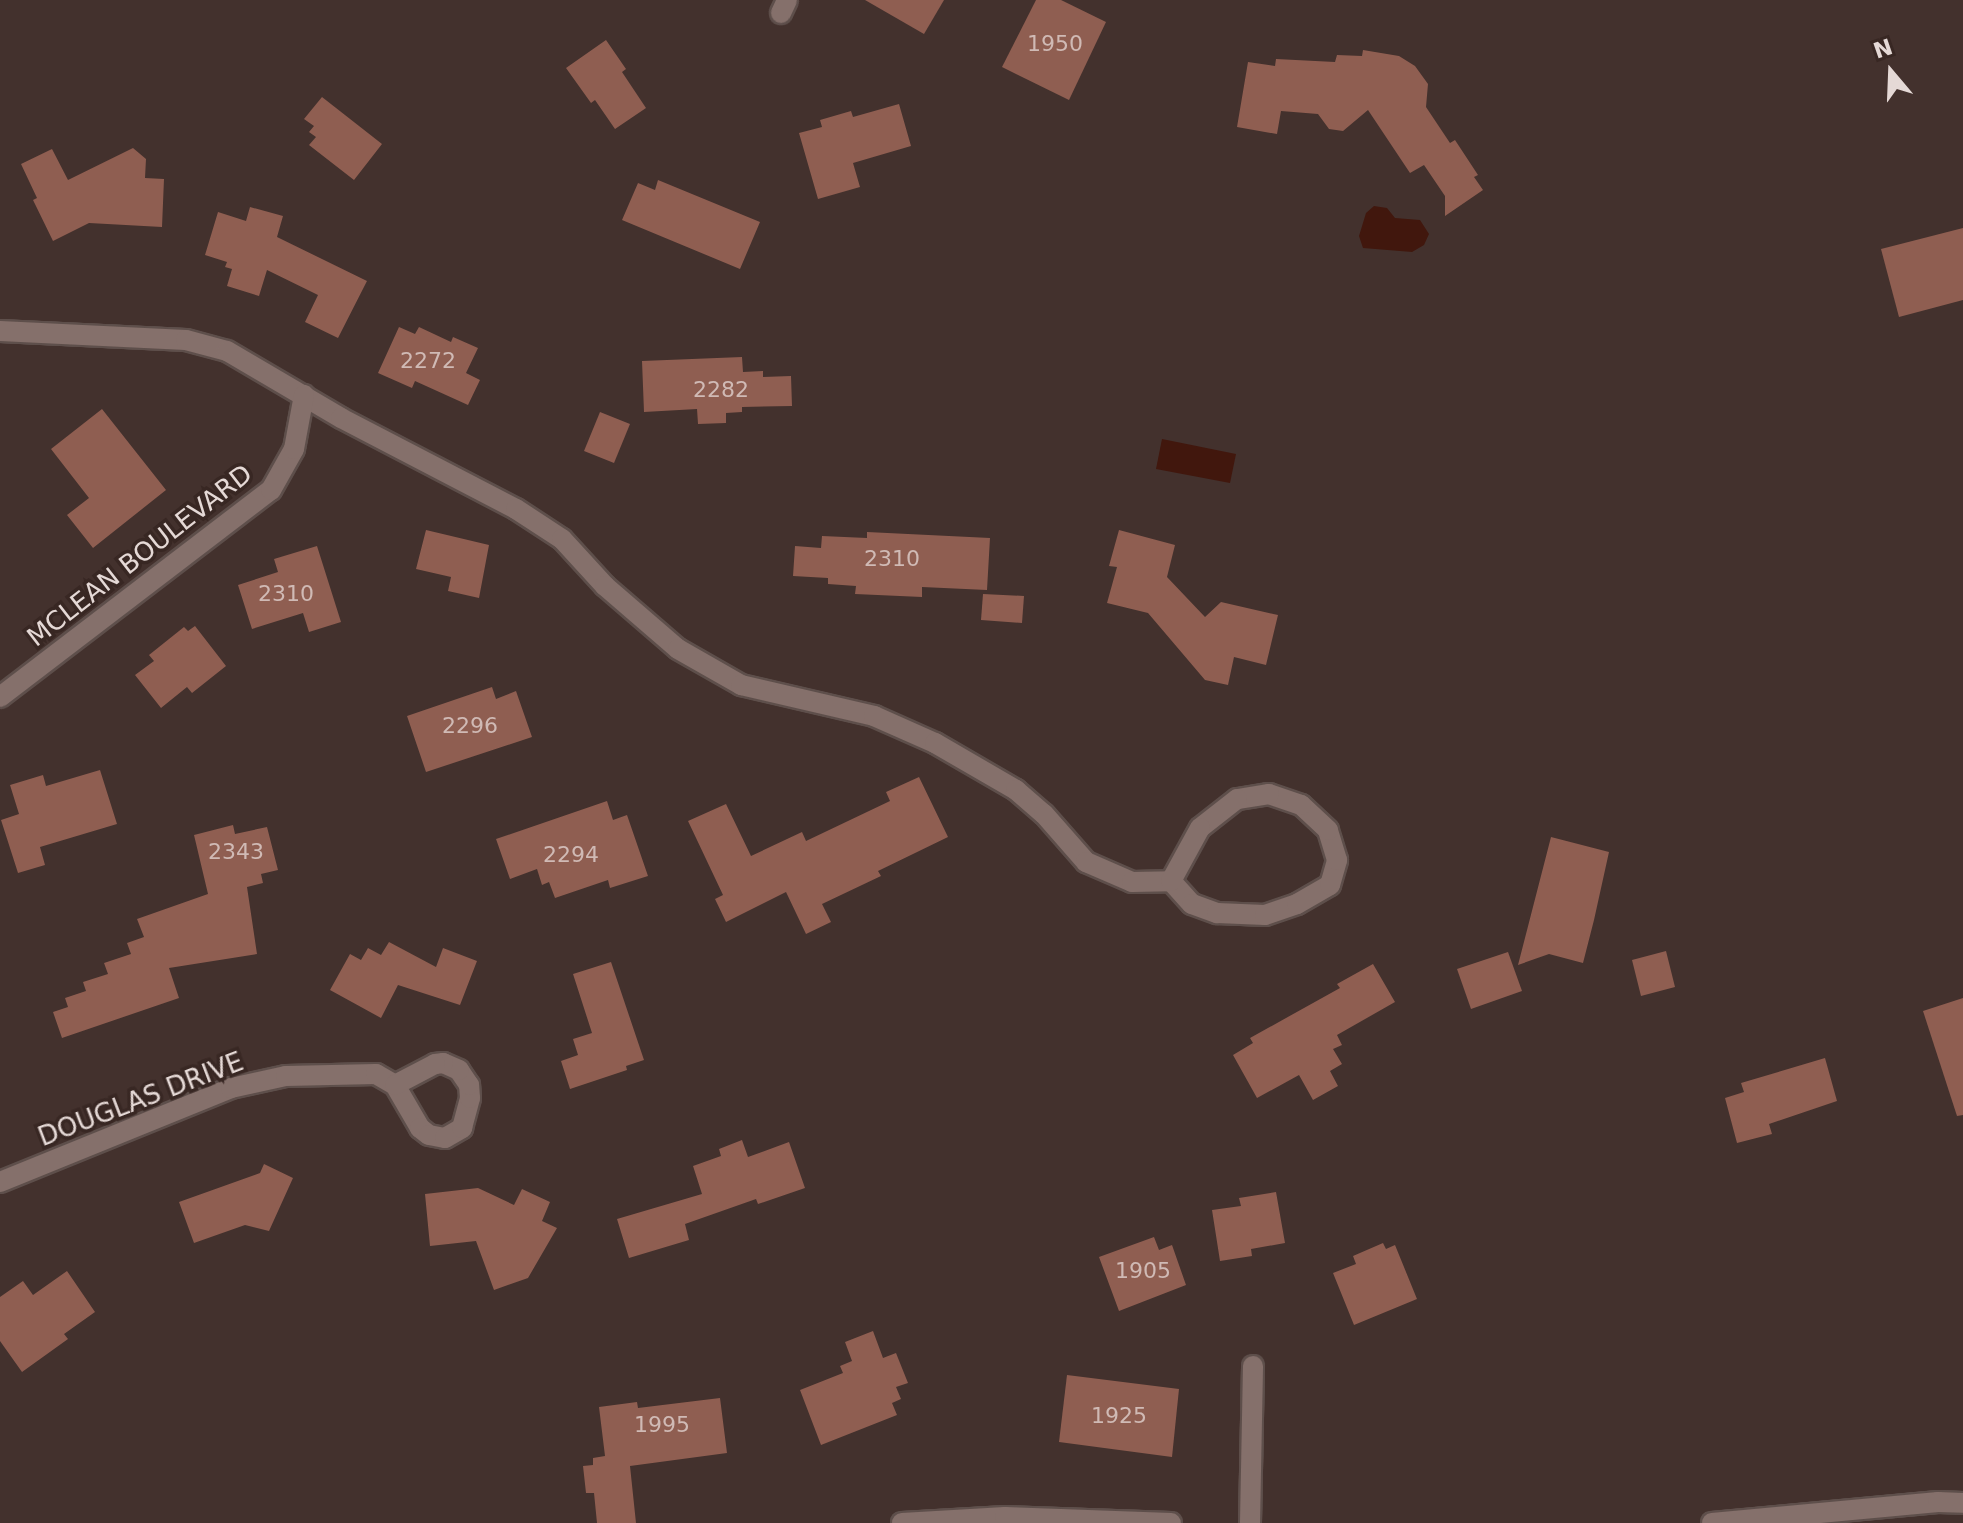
<!DOCTYPE html>
<style>
body{margin:0}
#map{position:relative;width:1963px;height:1523px;overflow:hidden;background:#43312d;font-family:"DejaVu Sans",sans-serif}
div>[style]{position:absolute}
.water>*{inset:0;background:#41170d}
.building>*{inset:0;background:#8f5e51}
.roads{filter:drop-shadow(2px 0 #5e4f4b) drop-shadow(-2px 0 #5e4f4b) drop-shadow(0 2px #5e4f4b) drop-shadow(0 -2px #5e4f4b)}
.minor>*{height:20px;margin:-10px;padding:0 10px;transform-origin:10px;border-radius:10px;background:#85706b}
span{translate:-50% -50%;white-space:nowrap;text-align:center;line-height:1.15;-webkit-text-stroke:7px #382723;paint-order:stroke}
.number-label{font-size:22px;color:#d0bab5}
.number-label span{-webkit-text-stroke-width:0}
.street-label{font-size:26px;color:#e5d9d6}
.north{position:absolute;left:1851px;top:32px;width:80px;height:80px;-webkit-text-stroke:6px #382723;paint-order:stroke;rotate:341deg;font-size:22px;font-weight:700;line-height:32px;text-align:center;color:#e5d9d6}
.north::after{content:'';display:block;margin:auto;width:28px;height:36px;background:#e5d9d6;clip-path:polygon(50% 0,100% 100%,50% 72%,0 100%)}
</style>
<div id="map">
<div class="water">
<div style="clip-path:polygon(1374px 206px,1387px 208px,1395px 218px,1420px 220px,1429px 234px,1424px 245px,1412px 252px,1363px 248px,1359px 236px,1366px 213px)"></div>
<div style="clip-path:polygon(1162px 439px,1236px 454px,1230px 483px,1156px 469px)"></div>
</div>
<div class="building">
<div style="clip-path:polygon(865px 0,944px 0,924px 34px)"></div>
<div style="clip-path:polygon(1036px 0,1061px 0,1106px 22px,1069px 100px,1002px 67px)"></div>
<div style="clip-path:polygon(606px 40px,626px 69px,622px 72px,646px 108px,615px 129px,595px 100px,591px 103px,566px 68px)"></div>
<div style="clip-path:polygon(1363px 50px,1399px 56px,1415px 66px,1428px 84px,1426px 107px,1450px 143px,1455px 140px,1478px 175px,1474px 177px,1483px 190px,1445px 216px,1445px 196px,1424px 165px,1410px 173px,1368px 110px,1343px 131px,1329px 129px,1318px 114px,1281px 111px,1277px 134px,1237px 127px,1248px 62px,1275px 66px,1276px 59px,1335px 62px,1337px 55px,1362px 56px)"></div>
<div style="clip-path:polygon(322px 97px,382px 144px,354px 180px,309px 145px,316px 137px,309px 132px,314px 126px,304px 119px)"></div>
<div style="clip-path:polygon(899px 104px,911px 146px,853px 163px,860px 187px,818px 199px,799px 133px,822px 127px,820px 120px,851px 111px,853px 117px)"></div>
<div style="clip-path:polygon(133px 148px,146px 159px,145px 178px,164px 179px,162px 227px,89px 223px,53px 241px,33px 200px,37px 198px,21px 164px,52px 149px,68px 180px)"></div>
<div style="clip-path:polygon(658px 180px,760px 222px,740px 269px,622px 220px,638px 183px,655px 190px)"></div>
<div style="clip-path:polygon(250px 207px,283px 216px,277px 237px,367px 281px,338px 338px,305px 322px,318px 295px,267px 270px,259px 296px,227px 286px,232px 269px,225px 267px,227px 262px,205px 255px,218px 212px,246px 221px)"></div>
<div style="clip-path:polygon(1963px 228px,1963px 300px,1899px 317px,1881px 249px)"></div>
<div style="clip-path:polygon(399px 327px,415px 334px,419px 327px,451px 342px,453px 337px,478px 348px,466px 373px,480px 380px,468px 405px,415px 381px,412px 388px,378px 373px)"></div>
<div style="clip-path:polygon(742px 357px,743px 372px,763px 371px,763px 377px,791px 376px,792px 406px,742px 407px,742px 412px,726px 413px,726px 423px,698px 424px,697px 409px,644px 412px,642px 361px)"></div>
<div style="clip-path:polygon(102px 409px,166px 490px,93px 548px,67px 515px,89px 498px,51px 449px)"></div>
<div style="clip-path:polygon(600px 412px,630px 424px,614px 463px,584px 451px)"></div>
<div style="clip-path:polygon(426px 530px,489px 545px,479px 598px,448px 591px,451px 577px,416px 569px)"></div>
<div style="clip-path:polygon(1119px 530px,1175px 545px,1167px 577px,1205px 617px,1221px 602px,1278px 615px,1266px 665px,1234px 657px,1228px 685px,1205px 680px,1148px 613px,1107px 603px,1117px 567px,1109px 566px)"></div>
<div style="clip-path:polygon(867px 532px,990px 538px,987px 590px,922px 587px,922px 597px,855px 594px,856px 586px,828px 584px,828px 578px,793px 576px,795px 546px,821px 548px,822px 536px,867px 538px)"></div>
<div style="clip-path:polygon(317px 546px,341px 622px,309px 632px,303px 613px,252px 629px,238px 585px,278px 572px,274px 559px)"></div>
<div style="clip-path:polygon(983px 594px,1024px 596px,1022px 623px,981px 620px)"></div>
<div style="clip-path:polygon(195px 626px,226px 666px,192px 693px,187px 687px,161px 708px,135px 675px,154px 661px,149px 655px,184px 627px,188px 631px)"></div>
<div style="clip-path:polygon(492px 687px,496px 699px,516px 691px,532px 737px,426px 772px,407px 716px)"></div>
<div style="clip-path:polygon(100px 770px,117px 824px,40px 847px,45px 865px,18px 873px,1px 820px,19px 814px,10px 785px,43px 775px,46px 786px)"></div>
<div style="clip-path:polygon(919px 777px,948px 837px,878px 871px,881px 876px,822px 904px,831px 922px,806px 934px,786px 892px,726px 922px,715px 899px,723px 895px,688px 821px,726px 804px,751px 856px,802px 832px,806px 841px,890px 801px,886px 792px)"></div>
<div style="clip-path:polygon(607px 801px,613px 820px,627px 815px,648px 876px,610px 888px,608px 880px,555px 898px,549px 882px,542px 885px,537px 869px,510px 879px,496px 839px)"></div>
<div style="clip-path:polygon(233px 825px,235px 834px,267px 827px,278px 870px,261px 874px,263px 883px,247px 887px,257px 954px,169px 968px,179px 998px,62px 1038px,53px 1012px,68px 1007px,65px 998px,86px 991px,83px 982px,108px 974px,104px 963px,131px 954px,127px 943px,144px 937px,137px 919px,208px 894px,194px 835px)"></div>
<div style="clip-path:polygon(1551px 837px,1609px 852px,1594px 920px,1583px 963px,1549px 954px,1518px 965px)"></div>
<div style="clip-path:polygon(389px 942px,436px 967px,443px 948px,477px 961px,460px 1005px,398px 985px,381px 1018px,330px 990px,350px 954px,361px 960px,368px 948px,381px 955px)"></div>
<div style="clip-path:polygon(1666px 951px,1675px 987px,1641px 996px,1632px 960px)"></div>
<div style="clip-path:polygon(1508px 952px,1522px 991px,1471px 1009px,1457px 969px)"></div>
<div style="clip-path:polygon(611px 962px,644px 1060px,626px 1066px,627px 1070px,570px 1089px,561px 1061px,578px 1055px,573px 1039px,592px 1033px,573px 974px)"></div>
<div style="clip-path:polygon(1373px 964px,1395px 1002px,1337px 1035px,1342px 1045px,1333px 1049px,1342px 1064px,1330px 1071px,1338px 1086px,1313px 1100px,1299px 1075px,1257px 1098px,1233px 1055px,1253px 1043px,1250px 1038px,1340px 988px,1337px 984px)"></div>
<div style="clip-path:polygon(1963px 998px,1963px 1115px,1957px 1116px,1923px 1011px)"></div>
<div style="clip-path:polygon(1825px 1058px,1837px 1101px,1769px 1124px,1772px 1134px,1737px 1143px,1725px 1098px,1744px 1092px,1741px 1083px)"></div>
<div style="clip-path:polygon(742px 1140px,748px 1157px,789px 1142px,805px 1188px,758px 1204px,756px 1199px,685px 1224px,689px 1240px,629px 1258px,617px 1219px,702px 1194px,693px 1166px,721px 1156px,719px 1149px)"></div>
<div style="clip-path:polygon(264px 1164px,293px 1178px,269px 1231px,245px 1225px,194px 1243px,179px 1202px,260px 1173px)"></div>
<div style="clip-path:polygon(478px 1188px,514px 1205px,522px 1189px,550px 1202px,542px 1221px,557px 1228px,528px 1278px,494px 1290px,476px 1241px,430px 1246px,425px 1194px)"></div>
<div style="clip-path:polygon(1276px 1192px,1285px 1243px,1251px 1249px,1252px 1256px,1220px 1261px,1212px 1210px,1241px 1206px,1239px 1198px)"></div>
<div style="clip-path:polygon(1154px 1237px,1159px 1250px,1172px 1245px,1186px 1285px,1119px 1311px,1099px 1257px)"></div>
<div style="clip-path:polygon(1383px 1243px,1386px 1249px,1395px 1245px,1417px 1299px,1354px 1325px,1333px 1273px,1356px 1264px,1353px 1256px)"></div>
<div style="clip-path:polygon(67px 1271px,95px 1312px,64px 1334px,68px 1339px,22px 1372px,0 1341px,0 1297px,23px 1281px,33px 1295px)"></div>
<div style="clip-path:polygon(873px 1331px,883px 1358px,896px 1353px,908px 1383px,896px 1387px,901px 1399px,892px 1403px,897px 1415px,821px 1445px,800px 1390px,843px 1373px,840px 1366px,852px 1361px,845px 1342px)"></div>
<div style="clip-path:polygon(1067px 1375px,1179px 1389px,1172px 1457px,1059px 1442px)"></div>
<div style="clip-path:polygon(720px 1398px,727px 1453px,630px 1466px,636px 1523px,597px 1523px,594px 1493px,586px 1493px,583px 1466px,593px 1465px,593px 1458px,605px 1456px,599px 1407px,637px 1402px,638px 1408px)"></div>
</div>
<div class="roads">
<div class="minor">
<div style="left:781px;top:13px;width:14px;rotate:-65deg"></div>
<div style="left:0;top:331px;width:186px;rotate:2.8deg"></div>
<div style="left:186px;top:340px;width:42px;rotate:15deg"></div>
<div style="left:227px;top:351px;width:132px;rotate:30.4deg"></div>
<div style="left:341px;top:418px;width:197px;rotate:27.5deg"></div>
<div style="left:516px;top:509px;width:55px;rotate:33.1deg"></div>
<div style="left:562px;top:539px;width:64px;rotate:47.5deg"></div>
<div style="left:605px;top:586px;width:96px;rotate:40.8deg"></div>
<div style="left:678px;top:649px;width:73px;rotate:29.7deg"></div>
<div style="left:741px;top:685px;width:137px;rotate:13.1deg"></div>
<div style="left:874px;top:716px;width:67px;rotate:23.9deg"></div>
<div style="left:935px;top:743px;width:94px;rotate:30.1deg"></div>
<div style="left:1016px;top:790px;width:37px;rotate:41deg"></div>
<div style="left:1044px;top:814px;width:64px;rotate:48.8deg"></div>
<div style="left:1086px;top:862px;width:50px;rotate:23.5deg"></div>
<div style="left:1132px;top:882px;width:39px;rotate:-1deg"></div>
<div style="left:1171px;top:881px;width:31px;rotate:48deg"></div>
<div style="left:1192px;top:904px;width:27px;rotate:20deg"></div>
<div style="left:1217px;top:913px;width:48px;rotate:2.4deg"></div>
<div style="left:1265px;top:915px;width:34px;rotate:-19deg"></div>
<div style="left:1297px;top:904px;width:38px;rotate:-30deg"></div>
<div style="left:1330px;top:885px;width:26px;rotate:-74deg"></div>
<div style="left:1337px;top:860px;width:31px;rotate:-107deg"></div>
<div style="left:1328px;top:830px;width:37px;rotate:-137deg"></div>
<div style="left:1301px;top:805px;width:34px;rotate:-161deg"></div>
<div style="left:1269px;top:794px;width:32px;rotate:171deg"></div>
<div style="left:1237px;top:799px;width:47px;rotate:141.9deg"></div>
<div style="left:1200px;top:828px;width:60px;rotate:118.7deg"></div>
<div style="left:0;top:697px;width:341px;rotate:-37.4deg"></div>
<div style="left:271px;top:490px;width:47px;rotate:-60.7deg"></div>
<div style="left:294px;top:449px;width:55px;rotate:-79.5deg"></div>
<div style="left:0;top:1182px;width:249px;rotate:-22.1deg"></div>
<div style="left:231px;top:1088px;width:56px;rotate:-12.3deg"></div>
<div style="left:286px;top:1076px;width:90px;rotate:-1.3deg"></div>
<div style="left:376px;top:1074px;width:22px;rotate:30deg"></div>
<div style="left:395px;top:1085px;width:50px;rotate:59.8deg"></div>
<div style="left:420px;top:1128px;width:11px;rotate:38deg"></div>
<div style="left:429px;top:1135px;width:16px;rotate:11deg"></div>
<div style="left:445px;top:1138px;width:20px;rotate:-30deg"></div>
<div style="left:462px;top:1128px;width:31px;rotate:-75deg"></div>
<div style="left:470px;top:1098px;width:13px;rotate:-94deg"></div>
<div style="left:469px;top:1085px;width:18px;rotate:-124deg"></div>
<div style="left:459px;top:1070px;width:17px;rotate:-156deg"></div>
<div style="left:443px;top:1063px;width:8px;rotate:173deg"></div>
<div style="left:435px;top:1064px;width:45px;rotate:152.3deg"></div>
<div style="left:902px;top:1523px;width:103px;rotate:-3.3deg"></div>
<div style="left:1005px;top:1517px;width:166px;rotate:2.1deg"></div>
<div style="left:1250px;top:1523px;width:157px;rotate:-88.9deg"></div>
<div style="left:1712px;top:1523px;width:227px;rotate:-5.3deg"></div>
<div style="left:1938px;top:1502px;width:25px;rotate:2deg"></div>
</div>
</div>
<div class="number-label">
<span style="left:1055px;top:44px">1950</span>
<span style="left:428px;top:361px">2272</span>
<span style="left:721px;top:390px">2282</span>
<span style="left:892px;top:559px">2310</span>
<span style="left:286px;top:594px">2310</span>
<span style="left:470px;top:726px">2296</span>
<span style="left:236px;top:852px">2343</span>
<span style="left:571px;top:855px">2294</span>
<span style="left:1143px;top:1271px">1905</span>
<span style="left:1119px;top:1416px">1925</span>
<span style="left:662px;top:1425px">1995</span>
</div>
<div class="street-label">
<span style="left:140px;top:556px;rotate:-38deg">MCLEAN BOULEVARD</span>
<span style="left:141px;top:1100px;rotate:-21deg">DOUGLAS DRIVE</span>
</div>
<div class="north">N</div>
</div>
